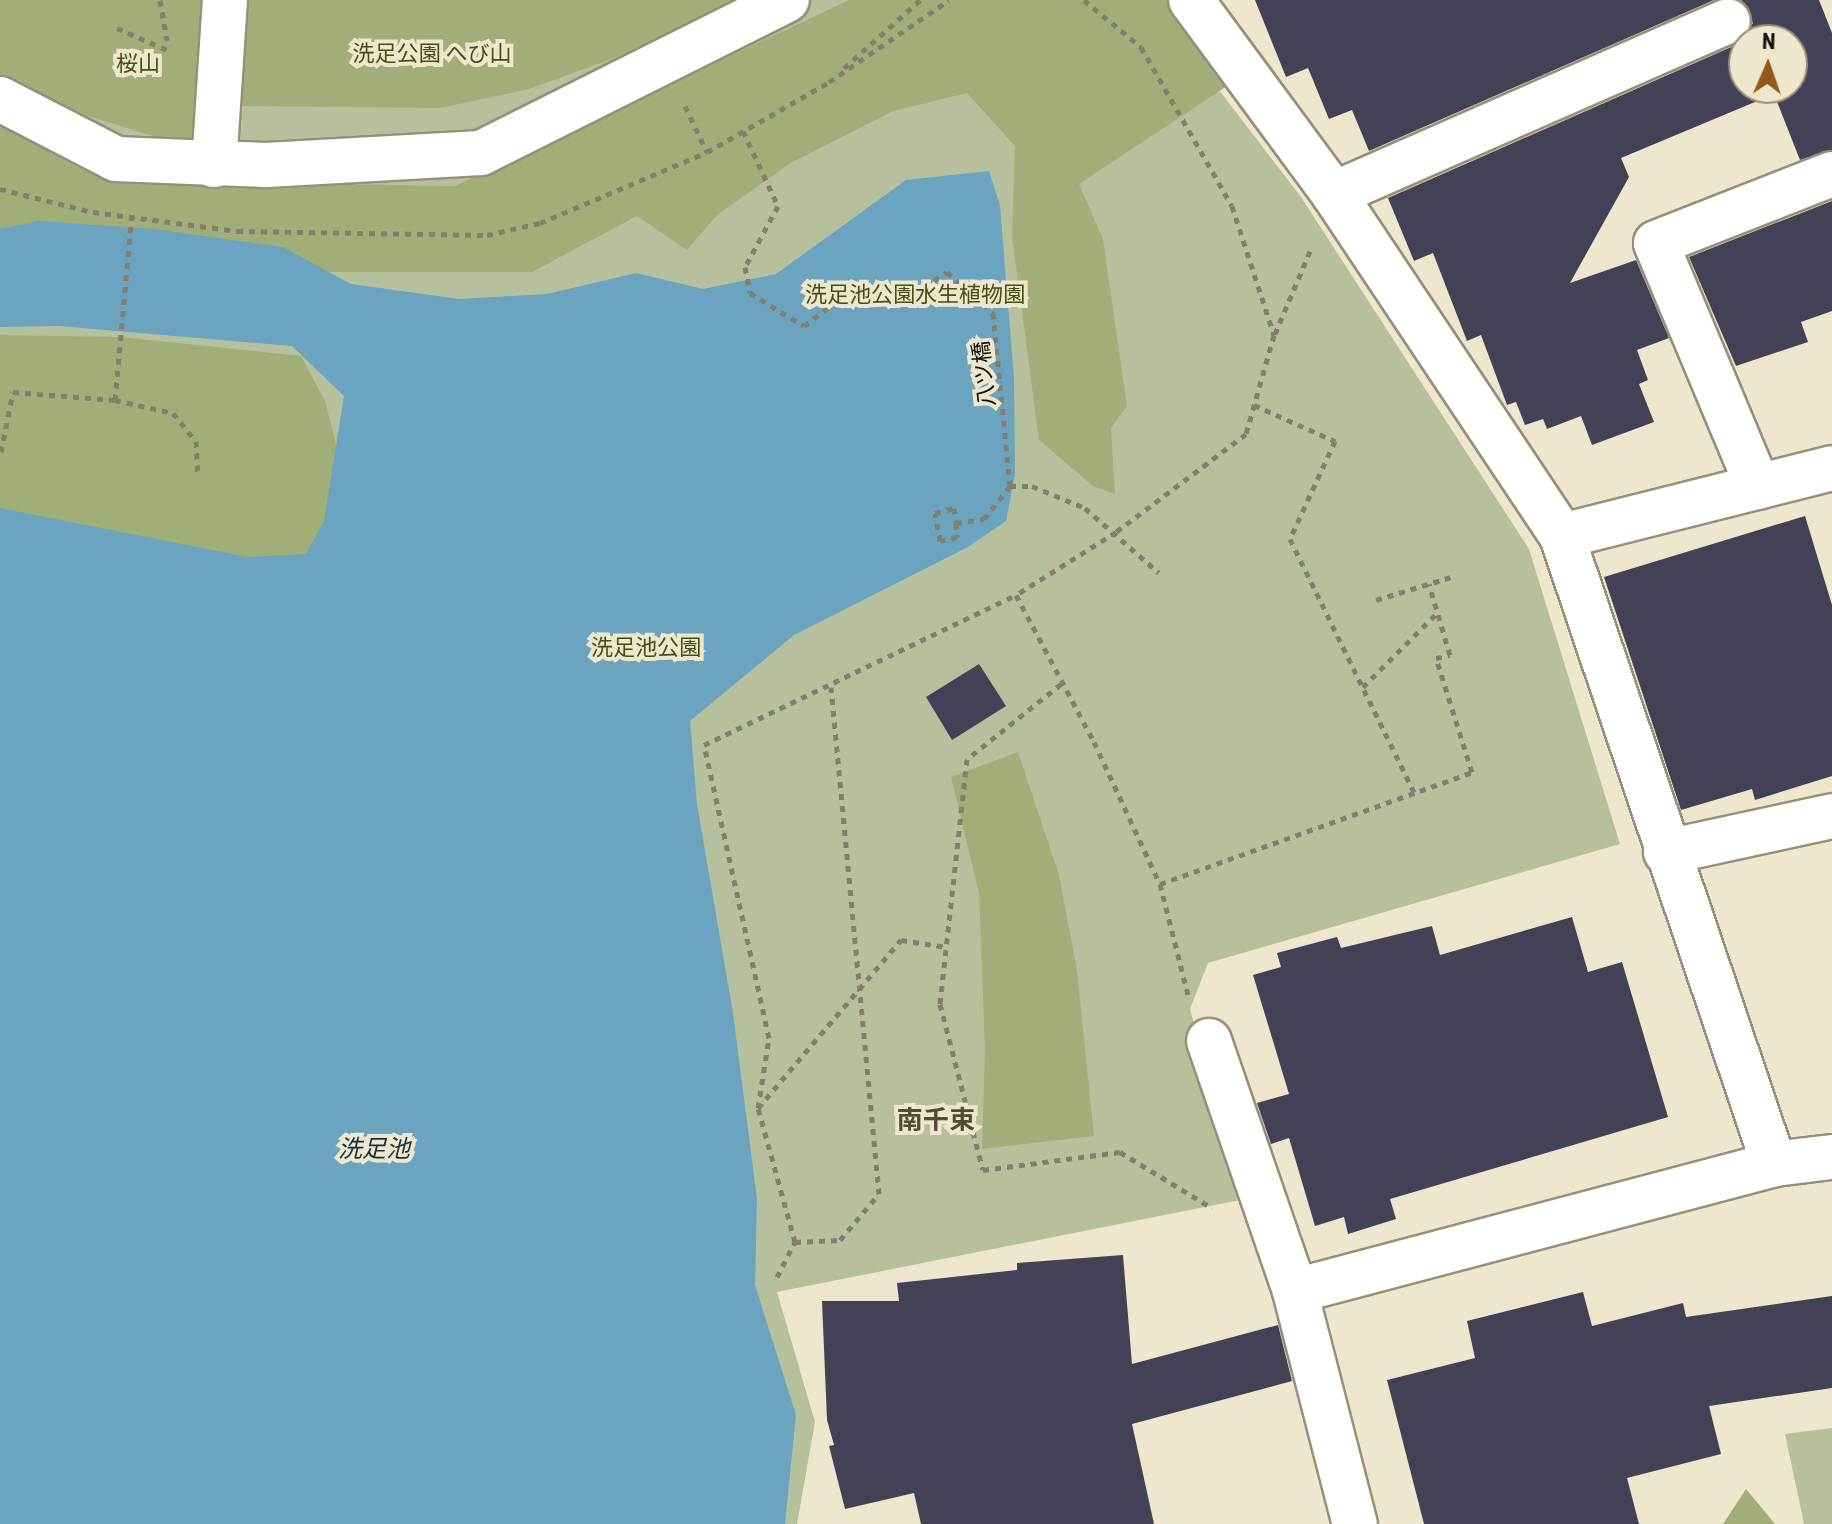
<!DOCTYPE html>
<meta charset="utf-8">
<style>
body{margin:0}
#map{position:relative;width:1832px;height:1524px;overflow:hidden;background:#eee7ce;font-family:"Roboto Condensed","Noto Sans JP",sans-serif}
div>[style]{position:absolute}
.green>*{inset:0;background:#b7c09c}
.forest>*{inset:0;background:#a2ae78}
.water>*{inset:0;background:#6aa4c1}
.building>*{inset:0;background:#424155}
.path>*{height:5px;margin-top:-2.5px;transform-origin:0;background:repeating-linear-gradient(90deg,#837e6d 0 6px,transparent 0 12px)}
.roads{filter:drop-shadow(2px 0 #969079) drop-shadow(-2px 0 #969079) drop-shadow(0 2px #969079) drop-shadow(0 -2px #969079)}
.minor>*{height:44px;margin:-22px;padding:0 22px;transform-origin:22px;border-radius:22px;background:#fff}
span{translate:-50% -50%;white-space:nowrap;text-align:center;line-height:1.15;-webkit-text-stroke:8px #eee7ce;paint-order:stroke}
.park-label{font-size:22px;color:#454f12}
.street-label{font-size:22px;color:#100e06}
.water-label{font-size:24px;color:#14303e;font-style:italic}
.quarter-label{font-size:26px;color:#514b36;font-weight:700}
.north{position:absolute;left:1728px;top:24px;width:80px;height:80px;box-sizing:border-box;background:#eee7ce;border:2px solid #95907e;border-radius:50%;rotate:2deg;font-size:22px;font-weight:700;line-height:32px;text-align:center;color:#100e06}
.north::after{content:'';display:block;margin:auto;width:28px;height:36px;background:#935915;clip-path:polygon(50% 0,100% 100%,50% 72%,0 100%)}
</style>
<div id="map">
<div class="green">
<div style="clip-path:polygon(0 0,1150px 0,1301px 197px,1529px 549px,1620px 844px,1208px 963px,1190px 1009px,1240px 1200px,777px 1292px,815px 1422px,797px 1524px,0 1524px)"></div>
<div style="clip-path:polygon(1832px 1428px,1832px 1524px,1804px 1524px,1785px 1434px)"></div>
</div>
<div class="forest">
<div style="clip-path:polygon(0 0,211px 0,200px 142px,166px 140px,30px 98px,0 76px)"></div>
<div style="clip-path:polygon(246px 0,774px 0,529px 89px,441px 108px,236px 106px)"></div>
<div style="clip-path:polygon(849px 0,1177px 0,1245px 74px,1079px 184px,1103px 239px,1127px 406px,1111px 428px,1115px 494px,1093px 486px,1039px 440px,1012px 236px,1015px 146px,967px 93px,893px 111px,789px 164px,717px 215px,687px 250px,637px 216px,532px 272px,270px 272px,0 236px,0 123px,78px 168px,274px 183px,455px 186px)"></div>
<div style="clip-path:polygon(0 335px,121px 337px,301px 356px,325px 401px,341px 464px,322px 575px,0 520px)"></div>
<div style="clip-path:polygon(1018px 752px,1059px 875px,1077px 971px,1094px 1136px,982px 1149px,985px 1047px,979px 893px,951px 777px)"></div>
<div style="clip-path:polygon(1746px 1489px,1775px 1524px,1723px 1524px)"></div>
</div>
<div class="water">
<div style="clip-path:polygon(989px 171px,1000px 205px,1014px 378px,1015px 475px,1006px 521px,968px 547px,794px 635px,690px 721px,697px 804px,733px 1013px,757px 1199px,755px 1285px,796px 1415px,785px 1524px,0 1524px,0 508px,248px 557px,306px 554px,324px 521px,344px 396px,292px 346px,59px 326px,0 327px,0 229px,39px 221px,154px 229px,283px 247px,351px 284px,459px 299px,547px 294px,636px 273px,703px 289px,776px 274px,906px 180px)"></div>
</div>
<div class="building">
<div style="clip-path:polygon(1255px 0,1714px 0,1369px 151px,1352px 110px,1329px 119px,1308px 68px,1286px 77px)"></div>
<div style="clip-path:polygon(evenodd,1741px 0,1819px 0,1832px 33px,1832px 150px,1800px 160px,1774px 94px,1621px 158px,1629px 177px,1570px 283px,1636px 260px,1669px 338px,1637px 350px,1648px 380px,1639px 384px,1654px 422px,1592px 445px,1581px 416px,1547px 429px,1543px 419px,1525px 425px,1516px 402px,1507px 405px,1481px 335px,1467px 341px,1433px 253px,1414px 261px,1388px 198px,1738px 44px,1753px 23px,1741px 0,1744px 40px,1792px 40px,1792px 88px,1744px 88px,1744px 40px)"></div>
<div style="clip-path:polygon(1832px 201px,1832px 311px,1801px 322px,1808px 342px,1736px 366px,1689px 257px)"></div>
<div style="clip-path:polygon(1805px 516px,1832px 605px,1832px 776px,1755px 800px,1752px 789px,1681px 810px,1604px 577px)"></div>
<div style="clip-path:polygon(979px 664px,1006px 706px,952px 740px,926px 697px)"></div>
<div style="clip-path:polygon(1572px 917px,1588px 972px,1622px 962px,1668px 1117px,1390px 1199px,1396px 1219px,1348px 1234px,1344px 1217px,1315px 1226px,1289px 1138px,1271px 1144px,1257px 1103px,1289px 1094px,1253px 975px,1281px 967px,1277px 953px,1337px 937px,1341px 948px,1432px 926px,1440px 955px)"></div>
<div style="clip-path:polygon(1123px 1255px,1132px 1364px,1278px 1325px,1292px 1381px,1132px 1424px,1154px 1524px,921px 1524px,914px 1493px,845px 1509px,829px 1446px,834px 1445px,827px 1420px,822px 1301px,899px 1301px,897px 1283px,1017px 1270px,1017px 1263px)"></div>
<div style="clip-path:polygon(1583px 1292px,1592px 1326px,1683px 1303px,1686px 1317px,1832px 1296px,1832px 1388px,1709px 1406px,1721px 1454px,1627px 1478px,1639px 1524px,1424px 1524px,1387px 1380px,1475px 1358px,1467px 1321px)"></div>
</div>
<div class="path">
<div style="left:160px;top:0;width:41px;rotate:80.1deg"></div>
<div style="left:1084px;top:0;width:74px;rotate:39.5deg"></div>
<div style="left:1141px;top:47px;width:183px;rotate:60.2deg"></div>
<div style="left:1232px;top:206px;width:136px;rotate:72deg"></div>
<div style="left:1274px;top:335px;width:103px;rotate:105.8deg"></div>
<div style="left:1246px;top:434px;width:163px;rotate:143deg"></div>
<div style="left:1116px;top:532px;width:118px;rotate:147.8deg"></div>
<div style="left:1016px;top:595px;width:166px;rotate:62deg"></div>
<div style="left:1094px;top:742px;width:157px;rotate:65.1deg"></div>
<div style="left:1160px;top:884px;width:114px;rotate:75.8deg"></div>
<div style="left:117px;top:28px;width:58px;rotate:23.5deg"></div>
<div style="left:844px;top:68px;width:102px;rotate:-41.8deg"></div>
<div style="left:685px;top:106px;width:51px;rotate:64.4deg"></div>
<div style="left:743px;top:131px;width:83px;rotate:65deg"></div>
<div style="left:778px;top:206px;width:69px;rotate:118.4deg"></div>
<div style="left:745px;top:267px;width:26px;rotate:79deg"></div>
<div style="left:750px;top:293px;width:63px;rotate:31.4deg"></div>
<div style="left:804px;top:326px;width:63px;rotate:-37.2deg"></div>
<div style="left:854px;top:288px;width:51px;rotate:13.5deg"></div>
<div style="left:904px;top:300px;width:51px;rotate:-33.1deg"></div>
<div style="left:947px;top:272px;width:62px;rotate:41.7deg"></div>
<div style="left:993px;top:313px;width:174px;rotate:84.4deg"></div>
<div style="left:1010px;top:486px;width:22px"></div>
<div style="left:1032px;top:486px;width:57px;rotate:22.5deg"></div>
<div style="left:1085px;top:508px;width:98px;rotate:41.3deg"></div>
<div style="left:0;top:189px;width:96px;rotate:13.9deg"></div>
<div style="left:93px;top:212px;width:145px;rotate:7.5deg"></div>
<div style="left:237px;top:231px;width:250px;rotate:0.9deg"></div>
<div style="left:487px;top:235px;width:54px;rotate:-12.8deg"></div>
<div style="left:540px;top:223px;width:181px;rotate:-23deg"></div>
<div style="left:707px;top:152px;width:141px;rotate:-29.8deg"></div>
<div style="left:829px;top:82px;width:145px;rotate:-34.3deg"></div>
<div style="left:1275px;top:334px;width:90px;rotate:-67.1deg"></div>
<div style="left:115px;top:400px;width:59px;rotate:12.6deg"></div>
<div style="left:173px;top:413px;width:36px;rotate:51deg"></div>
<div style="left:196px;top:441px;width:33px;rotate:87deg"></div>
<div style="left:1254px;top:405px;width:89px;rotate:24deg"></div>
<div style="left:1335px;top:441px;width:108px;rotate:114.7deg"></div>
<div style="left:1290px;top:539px;width:282px;rotate:63.9deg"></div>
<div style="left:1px;top:452px;width:61px;rotate:-78.7deg"></div>
<div style="left:13px;top:392px;width:102px;rotate:4.5deg"></div>
<div style="left:115px;top:400px;width:187px;rotate:-84.8deg"></div>
<div style="left:956px;top:523px;width:14px;rotate:86deg"></div>
<div style="left:957px;top:537px;width:17px;rotate:167deg"></div>
<div style="left:940px;top:541px;width:28px;rotate:-100deg"></div>
<div style="left:935px;top:513px;width:20px;rotate:-15deg"></div>
<div style="left:954px;top:508px;width:15px;rotate:82deg"></div>
<div style="left:956px;top:523px;width:28px;rotate:-8deg"></div>
<div style="left:984px;top:519px;width:42px;rotate:-51.8deg"></div>
<div style="left:1376px;top:600px;width:78px;rotate:-17deg"></div>
<div style="left:1061px;top:684px;width:120px;rotate:141.4deg"></div>
<div style="left:967px;top:759px;width:246px;rotate:96.3deg"></div>
<div style="left:940px;top:1004px;width:171px;rotate:75.5deg"></div>
<div style="left:983px;top:1170px;width:138px;rotate:-7.5deg"></div>
<div style="left:1120px;top:1152px;width:108px;rotate:31.3deg"></div>
<div style="left:1363px;top:687px;width:105px;rotate:-45deg"></div>
<div style="left:1160px;top:884px;width:331px;rotate:-19.7deg"></div>
<div style="left:1472px;top:772px;width:120px;rotate:-107.5deg"></div>
<div style="left:1436px;top:658px;width:14px;rotate:-12deg"></div>
<div style="left:1450px;top:655px;width:74px;rotate:-106.5deg"></div>
<div style="left:758px;top:1108px;width:221px;rotate:-49.6deg"></div>
<div style="left:901px;top:940px;width:46px;rotate:8.8deg"></div>
<div style="left:795px;top:1242px;width:45px;rotate:-2.5deg"></div>
<div style="left:840px;top:1240px;width:60px;rotate:-49.7deg"></div>
<div style="left:879px;top:1194px;width:509px;rotate:-95.41deg"></div>
<div style="left:777px;top:1277px;width:39px;rotate:-63deg"></div>
<div style="left:795px;top:1242px;width:139px;rotate:-105.4deg"></div>
<div style="left:758px;top:1108px;width:71px;rotate:-81.1deg"></div>
<div style="left:769px;top:1038px;width:300px;rotate:-102.5deg"></div>
<div style="left:704px;top:745px;width:346px;rotate:-25.7deg"></div>
</div>
<div class="roads">
<div class="minor">
<div style="left:1191px;top:0;width:241px;rotate:53.6deg"></div>
<div style="left:1334px;top:194px;width:411px;rotate:56.3deg"></div>
<div style="left:1562px;top:536px;width:663px;rotate:71.35deg"></div>
<div style="left:0;top:99px;width:131px;rotate:27.3deg"></div>
<div style="left:116px;top:159px;width:150px;rotate:2.3deg"></div>
<div style="left:266px;top:165px;width:215px;rotate:-3.2deg"></div>
<div style="left:481px;top:153px;width:342px;rotate:-26.6deg"></div>
<div style="left:214px;top:165px;width:165px;rotate:-86.2deg"></div>
<div style="left:1334px;top:194px;width:430px;rotate:-23.7deg"></div>
<div style="left:1758px;top:487px;width:264px;rotate:-112.7deg"></div>
<div style="left:1656px;top:243px;width:189px;rotate:-21.4deg"></div>
<div style="left:1562px;top:536px;width:278px;rotate:-14.1deg"></div>
<div style="left:1666px;top:852px;width:170px;rotate:-12.2deg"></div>
<div style="left:1209px;top:1041px;width:264px;rotate:71deg"></div>
<div style="left:1295px;top:1291px;width:241px;rotate:75.6deg"></div>
<div style="left:1295px;top:1291px;width:496px;rotate:-14.8deg"></div>
<div style="left:1774px;top:1164px;width:58px;rotate:-6.9deg"></div>
</div>
</div>
<div class="park-label">
<span style="left:432px;top:54px">洗足公園 へび山</span>
<span style="left:138px;top:64px">桜山</span>
<span style="left:915px;top:295px">洗足池公園水生植物園</span>
<span style="left:646px;top:648px">洗足池公園</span>
</div>
<div class="street-label">
<span style="left:984px;top:374px;rotate:-96deg">八ツ橋</span>
</div>
<div class="water-label">
<span style="left:374px;top:1150px">洗足池</span>
</div>
<div class="quarter-label">
<span style="left:936px;top:1121px">南千束</span>
</div>
<div class="north">N</div>
</div>
